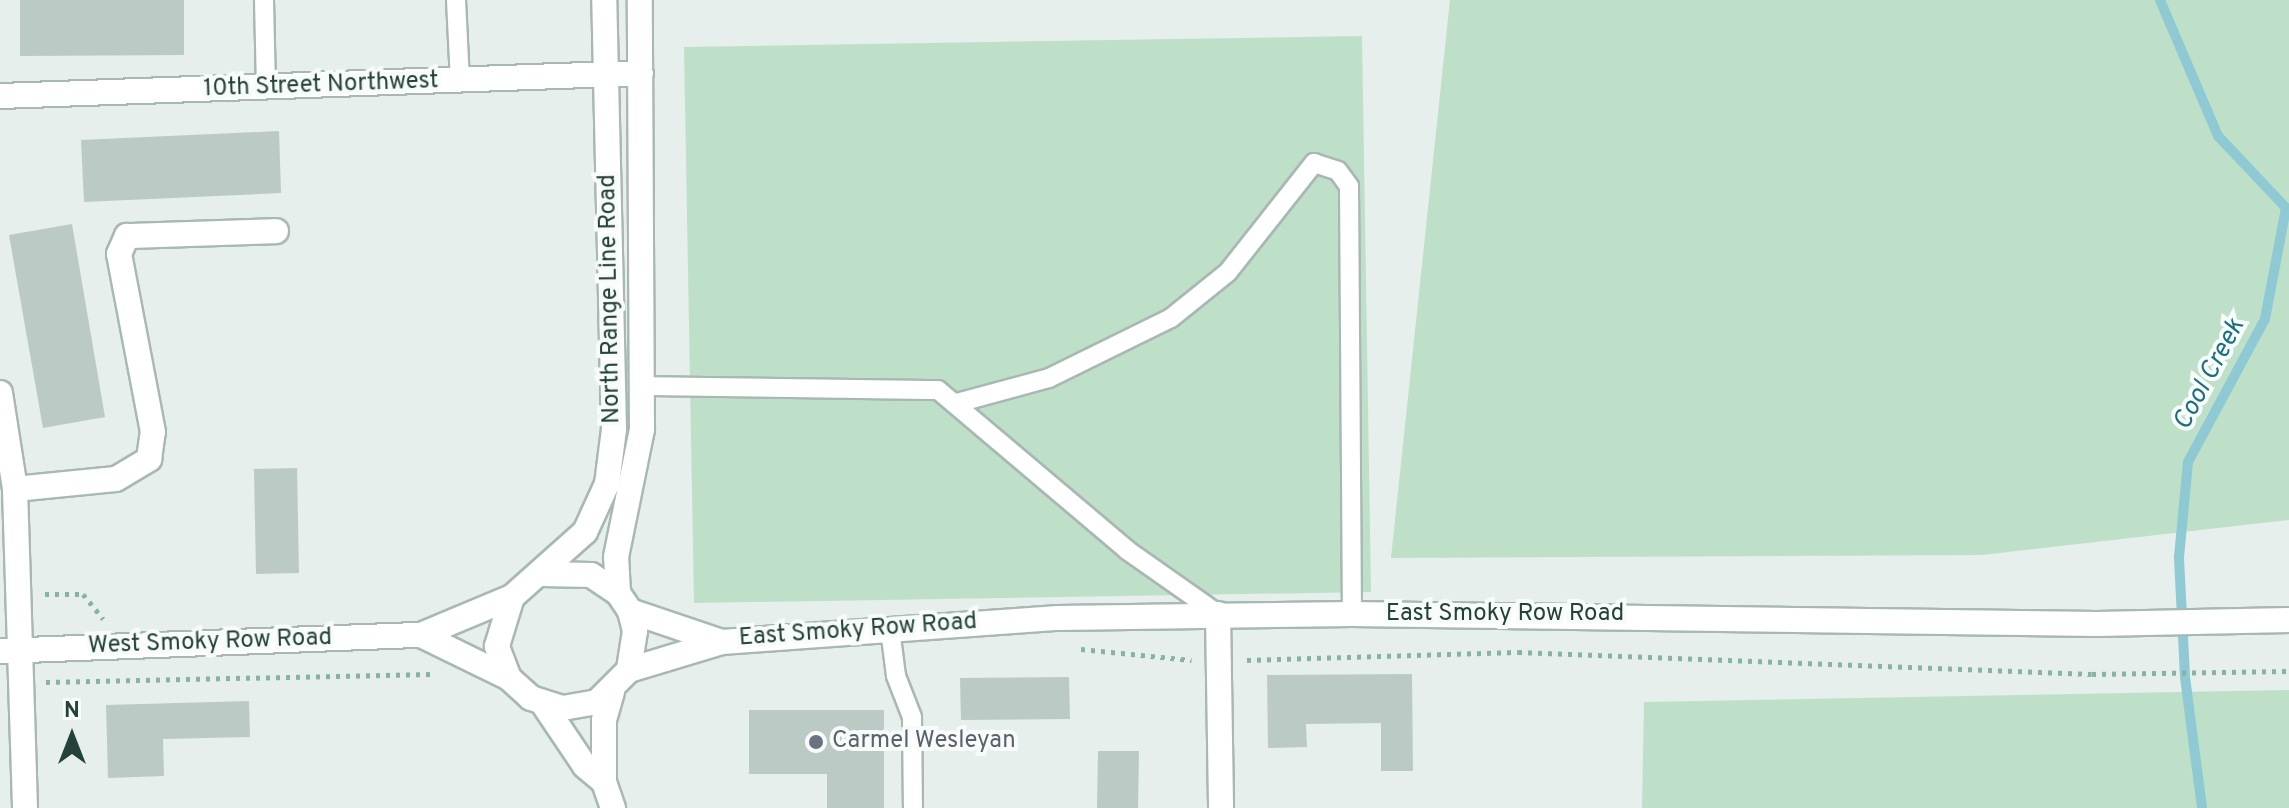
<!DOCTYPE html>
<style>
body{margin:0}
#map{position:relative;width:2289px;height:808px;overflow:hidden;background:#e6efeb;font-family:Overpass,sans-serif}
div>[style]{position:absolute}
.green>*{inset:0;background:#bfe0c8}
.stream>*{height:10px;margin:-5px;padding:0 5px;transform-origin:5px;border-radius:5px;background:#8ec9d4}
.building>*{inset:0;background:#bbcac4}
.path>*{height:5px;margin-top:-2.5px;transform-origin:0;background:repeating-linear-gradient(90deg,#86b3a5 0 4px,transparent 0 10px)}
.roads{filter:drop-shadow(2px 0 #a8b8b2) drop-shadow(-2px 0 #a8b8b2) drop-shadow(0 2px #a8b8b2) drop-shadow(0 -2px #a8b8b2)}
.lane>*{height:18px;margin:-9px;padding:0 9px;transform-origin:9px;border-radius:9px;background:#fff}
.street>*{height:24px;margin:-12px;padding:0 12px;transform-origin:12px;border-radius:12px;background:#fff}
.secondary>*{height:24px;margin:-12px;padding:0 12px;transform-origin:12px;border-radius:12px;background:#fff}
.dots>*{width:22px;height:22px;translate:-50% -50%;box-sizing:border-box;border:4px solid #f7fbf9;border-radius:50%}
span{translate:-50% -50%;white-space:nowrap;text-align:center;line-height:1.15;-webkit-text-stroke:8px #f7fbf9;paint-order:stroke}
.street-label{font-size:24px;color:#24423a}
.worship-label{font-size:24px;color:#5b616d}
.left{translate:0 -50%;text-align:left}
.water-label{font-size:26px;color:#1c6f80;font-style:italic}
.north{position:absolute;left:32px;top:696px;width:80px;height:80px;-webkit-text-stroke:6px #f7fbf9;paint-order:stroke;rotate:0deg;font-size:22px;font-weight:700;line-height:32px;text-align:center;color:#24423a}
.north::after{content:'';display:block;margin:auto;width:28px;height:36px;background:#24423a;clip-path:polygon(50% 0,100% 100%,50% 72%,0 100%)}
</style>
<div id="map">
<div class="green">
<div style="clip-path:polygon(1450px 0,2289px 0,2289px 520px,1982px 555px,1391px 558px)"></div>
<div style="clip-path:polygon(1362px 36px,1371px 592px,694px 603px,684px 47px)"></div>
<div style="clip-path:polygon(2289px 690px,2289px 808px,1642px 808px,1644px 702px)"></div>
</div>
<div class="stream">
<div style="left:2160px;top:0;width:148px;rotate:66.9deg"></div>
<div style="left:2218px;top:136px;width:99px;rotate:46.6deg"></div>
<div style="left:2286px;top:208px;width:113px;rotate:100.7deg"></div>
<div style="left:2265px;top:319px;width:162px;rotate:118.3deg"></div>
<div style="left:2188px;top:462px;width:96px;rotate:95.4deg"></div>
<div style="left:2179px;top:558px;width:119px;rotate:87.1deg"></div>
<div style="left:2185px;top:677px;width:132px;rotate:82.6deg"></div>
</div>
<div class="building">
<div style="clip-path:polygon(20px 0,184px 0,184px 55px,20px 56px)"></div>
<div style="clip-path:polygon(279px 131px,281px 193px,84px 202px,81px 140px)"></div>
<div style="clip-path:polygon(72px 224px,105px 417px,43px 428px,9px 235px)"></div>
<div style="clip-path:polygon(297px 468px,299px 573px,256px 574px,254px 469px)"></div>
<div style="clip-path:polygon(1412px 674px,1413px 771px,1381px 771px,1381px 723px,1306px 724px,1307px 747px,1268px 748px,1267px 675px)"></div>
<div style="clip-path:polygon(1069px 677px,1070px 719px,961px 720px,960px 678px)"></div>
<div style="clip-path:polygon(249px 701px,250px 737px,163px 739px,164px 776px,108px 778px,106px 705px)"></div>
<div style="clip-path:polygon(749px 710px,884px 710px,884px 808px,827px 808px,827px 774px,749px 774px)"></div>
<div style="clip-path:polygon(1098px 751px,1139px 751px,1138px 808px,1097px 808px)"></div>
</div>
<div class="path">
<div style="left:45px;top:594px;width:38px"></div>
<div style="left:83px;top:594px;width:32px;rotate:51deg"></div>
<div style="left:1081px;top:649px;width:111px;rotate:5.7deg"></div>
<div style="left:1247px;top:660px;width:271px;rotate:-1.7deg"></div>
<div style="left:1518px;top:652px;width:574px;rotate:2.19deg"></div>
<div style="left:2092px;top:674px;width:197px;rotate:-0.9deg"></div>
<div style="left:46px;top:682px;width:386px;rotate:-1.2deg"></div>
</div>
<div class="roads">
<div class="lane">
<div style="left:264px;top:0;width:88px;rotate:88.7deg"></div>
<div style="left:456px;top:0;width:82px;rotate:87.2deg"></div>
<div style="left:642px;top:386px;width:296px;rotate:0.8deg"></div>
<div style="left:938px;top:390px;width:248px;rotate:40.2deg"></div>
<div style="left:1127px;top:550px;width:111px;rotate:35.1deg"></div>
<div style="left:957px;top:403px;width:95px;rotate:-15.2deg"></div>
<div style="left:1049px;top:378px;width:136px;rotate:-26.2deg"></div>
<div style="left:1171px;top:318px;width:73px;rotate:-38.9deg"></div>
<div style="left:1228px;top:272px;width:139px;rotate:-51.7deg"></div>
<div style="left:1314px;top:163px;width:25px;rotate:18deg"></div>
<div style="left:1338px;top:171px;width:19px;rotate:54deg"></div>
<div style="left:1349px;top:186px;width:428px;rotate:89.6deg"></div>
<div style="left:890px;top:629px;width:47px;rotate:82.7deg"></div>
<div style="left:896px;top:676px;width:44px;rotate:68.7deg"></div>
<div style="left:912px;top:717px;width:91px;rotate:89.4deg"></div>
</div>
<div class="street">
<div style="left:0;top:96px;width:641px;rotate:-2.05deg"></div>
<div style="left:0;top:393px;width:97px;rotate:81.1deg"></div>
<div style="left:15px;top:489px;width:319px;rotate:88.2deg"></div>
<div style="left:15px;top:489px;width:101px;rotate:-5.7deg"></div>
<div style="left:116px;top:479px;width:39px;rotate:-31deg"></div>
<div style="left:149px;top:459px;width:27px;rotate:-82deg"></div>
<div style="left:153px;top:432px;width:181px;rotate:-100.8deg"></div>
<div style="left:119px;top:254px;width:20px;rotate:-66deg"></div>
<div style="left:127px;top:236px;width:149px;rotate:-1.9deg"></div>
<div style="left:1218px;top:614px;width:194px;rotate:89.1deg"></div>
</div>
<div class="secondary">
<div style="left:541px;top:574px;width:50px;rotate:1.1deg"></div>
<div style="left:591px;top:575px;width:32px;rotate:34deg"></div>
<div style="left:618px;top:593px;width:22px;rotate:56deg"></div>
<div style="left:630px;top:611px;width:21px;rotate:76deg"></div>
<div style="left:635px;top:631px;width:39px;rotate:99deg"></div>
<div style="left:629px;top:670px;width:45px;rotate:135deg"></div>
<div style="left:597px;top:702px;width:36px;rotate:170deg"></div>
<div style="left:562px;top:708px;width:33px;rotate:-162deg"></div>
<div style="left:531px;top:698px;width:30px;rotate:-138deg"></div>
<div style="left:509px;top:678px;width:34px;rotate:-111deg"></div>
<div style="left:497px;top:646px;width:51px;rotate:-73deg"></div>
<div style="left:512px;top:597px;width:98px;rotate:-41.7deg"></div>
<div style="left:585px;top:532px;width:53px;rotate:-65.4deg"></div>
<div style="left:607px;top:484px;width:55px;rotate:-82.7deg"></div>
<div style="left:614px;top:429px;width:429px;rotate:-91.3deg"></div>
<div style="left:618px;top:593px;width:36px;rotate:-93deg"></div>
<div style="left:616px;top:557px;width:131px;rotate:-78.5deg"></div>
<div style="left:642px;top:429px;width:429px;rotate:-90.3deg"></div>
<div style="left:630px;top:611px;width:97px;rotate:18.6deg"></div>
<div style="left:421px;top:635px;width:98px;rotate:26deg"></div>
<div style="left:0;top:651px;width:421px;rotate:-2.2deg"></div>
<div style="left:421px;top:635px;width:99px;rotate:-22.7deg"></div>
<div style="left:629px;top:670px;width:97px;rotate:-16.8deg"></div>
<div style="left:722px;top:642px;width:337px;rotate:-4.1deg"></div>
<div style="left:1058px;top:618px;width:294px;rotate:-0.8deg"></div>
<div style="left:1352px;top:614px;width:745px;rotate:0.77deg"></div>
<div style="left:2097px;top:624px;width:192px;rotate:-1.2deg"></div>
<div style="left:612px;top:692px;width:29px;rotate:106deg"></div>
<div style="left:604px;top:720px;width:62px;rotate:90deg"></div>
<div style="left:604px;top:782px;width:28px;rotate:71deg"></div>
<div style="left:544px;top:705px;width:73px;rotate:56.1deg"></div>
<div style="left:585px;top:766px;width:25px;rotate:40deg"></div>
</div>
</div>
<div class="dots">
<div style="left:816px;top:742px;background:#6b7280"></div>
</div>
<div class="street-label">
<span style="left:321px;top:86px;rotate:-2deg">10th Street Northwest</span>
<span style="left:611px;top:299px;rotate:-91deg">North Range Line Road</span>
<span style="left:1505px;top:615px">East Smoky Row Road</span>
<span style="left:858px;top:631px;rotate:-4deg">East Smoky Row Road</span>
<span style="left:210px;top:643px;rotate:-2deg">West Smoky Row Road</span>
</div>
<div class="worship-label">
<span class="left" style="left:832px;top:742px">Carmel Wesleyan</span>
</div>
<div class="water-label">
<span style="left:2210px;top:375px;rotate:-62deg">Cool Creek</span>
</div>
<div class="north">N</div>
</div>
